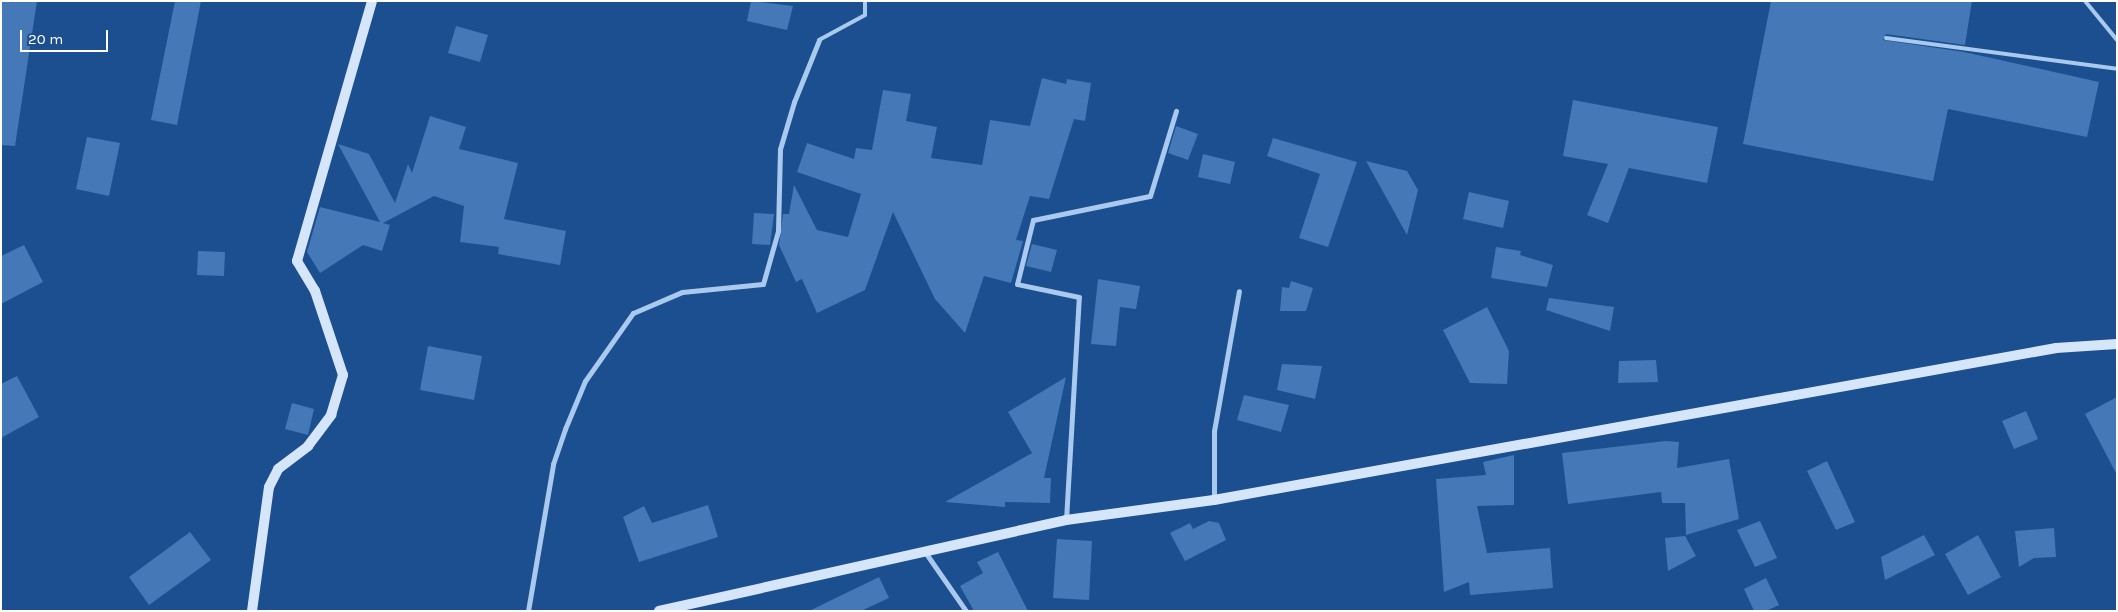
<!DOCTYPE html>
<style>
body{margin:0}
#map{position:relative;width:2118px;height:612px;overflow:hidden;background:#1b4f8f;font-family:Karla,sans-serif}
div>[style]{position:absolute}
.building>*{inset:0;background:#4478b7}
.lane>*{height:4px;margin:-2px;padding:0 2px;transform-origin:2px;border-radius:2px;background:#a9c9ee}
.street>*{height:5px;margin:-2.5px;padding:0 2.5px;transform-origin:2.5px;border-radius:2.5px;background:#a9c9ee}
.secondary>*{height:10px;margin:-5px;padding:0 5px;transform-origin:5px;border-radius:5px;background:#d6e6fa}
span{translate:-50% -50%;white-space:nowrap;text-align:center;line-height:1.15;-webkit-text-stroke:4px #1b4f8f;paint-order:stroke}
.frame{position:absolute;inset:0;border:2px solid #fff;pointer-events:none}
.scale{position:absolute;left:20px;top:30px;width:88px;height:22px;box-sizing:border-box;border:2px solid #fff;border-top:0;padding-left:6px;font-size:15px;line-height:18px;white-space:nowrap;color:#fff;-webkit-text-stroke:4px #1b4f8f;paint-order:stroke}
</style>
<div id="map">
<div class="building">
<div style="clip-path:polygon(1px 1px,37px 1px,15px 146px,1px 145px)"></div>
<div style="clip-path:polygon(175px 1px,201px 1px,177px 125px,151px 120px)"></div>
<div style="clip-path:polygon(751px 1px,793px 6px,787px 30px,747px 21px)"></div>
<div style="clip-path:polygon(1771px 1px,1972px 1px,1965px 45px,1886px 34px,1883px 40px,1964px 52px,2099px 82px,2087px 137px,1948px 109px,1933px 181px,1743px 144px)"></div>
<div style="clip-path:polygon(456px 26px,488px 35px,480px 62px,448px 53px)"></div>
<div style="clip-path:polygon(1042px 78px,1066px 84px,1067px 79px,1091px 83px,1085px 121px,1074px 119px,1049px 199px,1030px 196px,1016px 240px,1023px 241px,1011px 283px,984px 276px,965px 333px,935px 299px,893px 212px,865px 290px,817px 313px,802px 279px,796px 282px,779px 245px,783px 214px,789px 214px,794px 185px,817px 230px,848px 237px,861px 194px,797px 172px,807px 143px,854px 159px,856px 148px,872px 150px,883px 90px,911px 94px,906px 121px,937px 127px,931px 158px,982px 165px,990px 120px,1030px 126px)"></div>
<div style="clip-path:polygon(1573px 100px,1718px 127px,1707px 183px,1629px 168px,1608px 223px,1587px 215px,1608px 164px,1563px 156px)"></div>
<div style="clip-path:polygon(430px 116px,466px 127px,459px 149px,518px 163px,504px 219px,566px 231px,560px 265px,498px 254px,499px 247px,460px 242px,464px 206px,434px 196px,383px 223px,390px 225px,382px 251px,363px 245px,320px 273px,307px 252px,320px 207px,380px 222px,338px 144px,369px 154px,395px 203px,408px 164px,412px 173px)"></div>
<div style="clip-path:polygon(1176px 126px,1198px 134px,1188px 160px,1168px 153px)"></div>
<div style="clip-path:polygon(87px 137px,120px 143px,109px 196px,76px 189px)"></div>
<div style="clip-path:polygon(1273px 138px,1357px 162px,1328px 247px,1299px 238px,1320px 174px,1267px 156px)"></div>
<div style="clip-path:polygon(1203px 154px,1235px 162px,1230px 184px,1198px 177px)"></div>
<div style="clip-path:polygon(1366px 161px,1407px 171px,1418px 190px,1407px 235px)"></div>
<div style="clip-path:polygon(1469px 192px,1509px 201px,1503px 228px,1463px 219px)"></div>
<div style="clip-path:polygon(754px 213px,774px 214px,770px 245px,752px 244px)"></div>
<div style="clip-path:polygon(1032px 244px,1057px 250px,1051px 272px,1026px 266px)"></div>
<div style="clip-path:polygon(24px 245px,43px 282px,1px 304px,1px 256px)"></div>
<div style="clip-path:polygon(1496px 247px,1521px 251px,1520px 255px,1553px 265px,1547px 287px,1491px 278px)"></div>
<div style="clip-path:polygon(198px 251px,225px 252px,224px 276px,197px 275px)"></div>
<div style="clip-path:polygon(1098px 279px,1140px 286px,1136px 309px,1120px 307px,1116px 346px,1091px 344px)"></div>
<div style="clip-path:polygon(1291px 281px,1313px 288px,1306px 311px,1280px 311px,1282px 287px,1289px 288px)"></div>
<div style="clip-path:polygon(1549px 298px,1614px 307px,1610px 331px,1546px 310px)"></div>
<div style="clip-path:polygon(1487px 307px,1509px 351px,1507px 384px,1470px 383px,1443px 330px)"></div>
<div style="clip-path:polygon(428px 346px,482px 356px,474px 400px,420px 390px)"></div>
<div style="clip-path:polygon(1656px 360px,1658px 382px,1618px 383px,1619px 361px)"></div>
<div style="clip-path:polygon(1282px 364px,1322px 366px,1315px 399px,1277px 390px)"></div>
<div style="clip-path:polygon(17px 376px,39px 417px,1px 438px,1px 384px)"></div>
<div style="clip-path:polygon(1066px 377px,1044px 478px,1051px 478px,1050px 503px,1005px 502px,1005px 507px,945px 502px,1032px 453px,1008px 412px)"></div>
<div style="clip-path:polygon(1244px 395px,1289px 405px,1281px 432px,1237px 420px)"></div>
<div style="clip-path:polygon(2117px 397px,2117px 475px,2085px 414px)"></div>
<div style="clip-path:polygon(292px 403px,314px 409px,308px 435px,285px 429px)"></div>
<div style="clip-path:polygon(2026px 411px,2038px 439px,2014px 449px,2002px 421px)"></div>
<div style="clip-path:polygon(1666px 441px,1679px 442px,1677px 468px,1729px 459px,1739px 519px,1686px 535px,1685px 503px,1662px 503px,1661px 492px,1568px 504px,1562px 453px)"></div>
<div style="clip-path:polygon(1514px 455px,1514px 505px,1477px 506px,1487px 553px,1550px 548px,1553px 588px,1470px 595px,1469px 582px,1444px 592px,1436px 479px,1486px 475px,1483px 462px)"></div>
<div style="clip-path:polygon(1827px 461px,1855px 522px,1836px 530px,1807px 471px)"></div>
<div style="clip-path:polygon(708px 505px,718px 537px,639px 562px,623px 517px,644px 506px,652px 523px)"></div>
<div style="clip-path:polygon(1209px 521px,1219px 523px,1226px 540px,1185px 561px,1170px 533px,1190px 523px,1193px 529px)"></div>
<div style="clip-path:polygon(1760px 521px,1777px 558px,1755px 567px,1737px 530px)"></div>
<div style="clip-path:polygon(2054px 528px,2056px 557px,2034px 558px,2019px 567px,2015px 531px)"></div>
<div style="clip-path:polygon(190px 532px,211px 560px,149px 605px,129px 577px)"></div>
<div style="clip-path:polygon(1924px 535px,1935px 555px,1885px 580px,1881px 557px)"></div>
<div style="clip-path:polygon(1978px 535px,2001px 577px,1968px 595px,1945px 554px)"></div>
<div style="clip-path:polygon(1685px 536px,1696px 556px,1668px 571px,1665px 538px)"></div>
<div style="clip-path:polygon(1057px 539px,1092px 541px,1089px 600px,1053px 598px)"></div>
<div style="clip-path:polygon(998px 552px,1028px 611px,974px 611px,960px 586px,983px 573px,977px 562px)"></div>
<div style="clip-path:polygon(879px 577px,889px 598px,861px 611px,809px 611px)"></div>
<div style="clip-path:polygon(1766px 578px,1779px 605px,1766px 611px,1754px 611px,1744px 589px)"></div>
</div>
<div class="lane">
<div style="left:2085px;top:1px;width:50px;rotate:50.6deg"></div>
<div style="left:1886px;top:38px;width:233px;rotate:7.6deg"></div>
<div style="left:819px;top:40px;width:52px;rotate:-28.5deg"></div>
<div style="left:865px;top:15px;width:14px;rotate:-90deg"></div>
</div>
<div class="street">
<div style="left:1214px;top:500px;width:69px;rotate:-90deg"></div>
<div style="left:1214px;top:431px;width:142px;rotate:-79.9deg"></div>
<div style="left:1066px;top:520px;width:223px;rotate:-86.7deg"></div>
<div style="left:1079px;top:297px;width:63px;rotate:-168.2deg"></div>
<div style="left:1017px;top:284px;width:66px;rotate:-76deg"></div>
<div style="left:1033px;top:220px;width:119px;rotate:-11.6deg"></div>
<div style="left:1150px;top:196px;width:89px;rotate:-73deg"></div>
<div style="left:925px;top:552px;width:72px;rotate:55.2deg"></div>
<div style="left:528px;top:611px;width:149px;rotate:-80.3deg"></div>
<div style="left:553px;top:464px;width:37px;rotate:-71deg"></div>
<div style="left:565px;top:429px;width:52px;rotate:-67.4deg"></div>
<div style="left:585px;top:381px;width:83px;rotate:-54.8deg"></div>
<div style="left:633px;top:313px;width:53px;rotate:-23.2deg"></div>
<div style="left:682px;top:292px;width:81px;rotate:-5.6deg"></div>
<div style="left:763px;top:284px;width:55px;rotate:-74.2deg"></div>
<div style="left:778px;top:231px;width:82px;rotate:-88.6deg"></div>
<div style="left:780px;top:149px;width:49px;rotate:-73.4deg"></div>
<div style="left:794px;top:102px;width:67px;rotate:-68deg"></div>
</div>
<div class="secondary">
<div style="left:252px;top:611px;width:125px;rotate:-82.2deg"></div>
<div style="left:269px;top:487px;width:20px;rotate:-63deg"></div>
<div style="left:278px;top:469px;width:38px;rotate:-37deg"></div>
<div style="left:308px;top:446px;width:39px;rotate:-53deg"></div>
<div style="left:331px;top:415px;width:42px;rotate:-73.3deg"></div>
<div style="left:343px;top:375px;width:89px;rotate:-108.4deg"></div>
<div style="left:315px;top:291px;width:35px;rotate:-121deg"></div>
<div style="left:297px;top:261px;width:271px;rotate:-73.9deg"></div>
<div style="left:659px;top:611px;width:417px;rotate:-12.6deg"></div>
<div style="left:1066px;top:520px;width:149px;rotate:-7.7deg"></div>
<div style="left:1214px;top:500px;width:856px;rotate:-10.23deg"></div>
<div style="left:2056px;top:348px;width:61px;rotate:-3.8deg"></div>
</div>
<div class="frame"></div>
<div class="scale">20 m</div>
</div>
